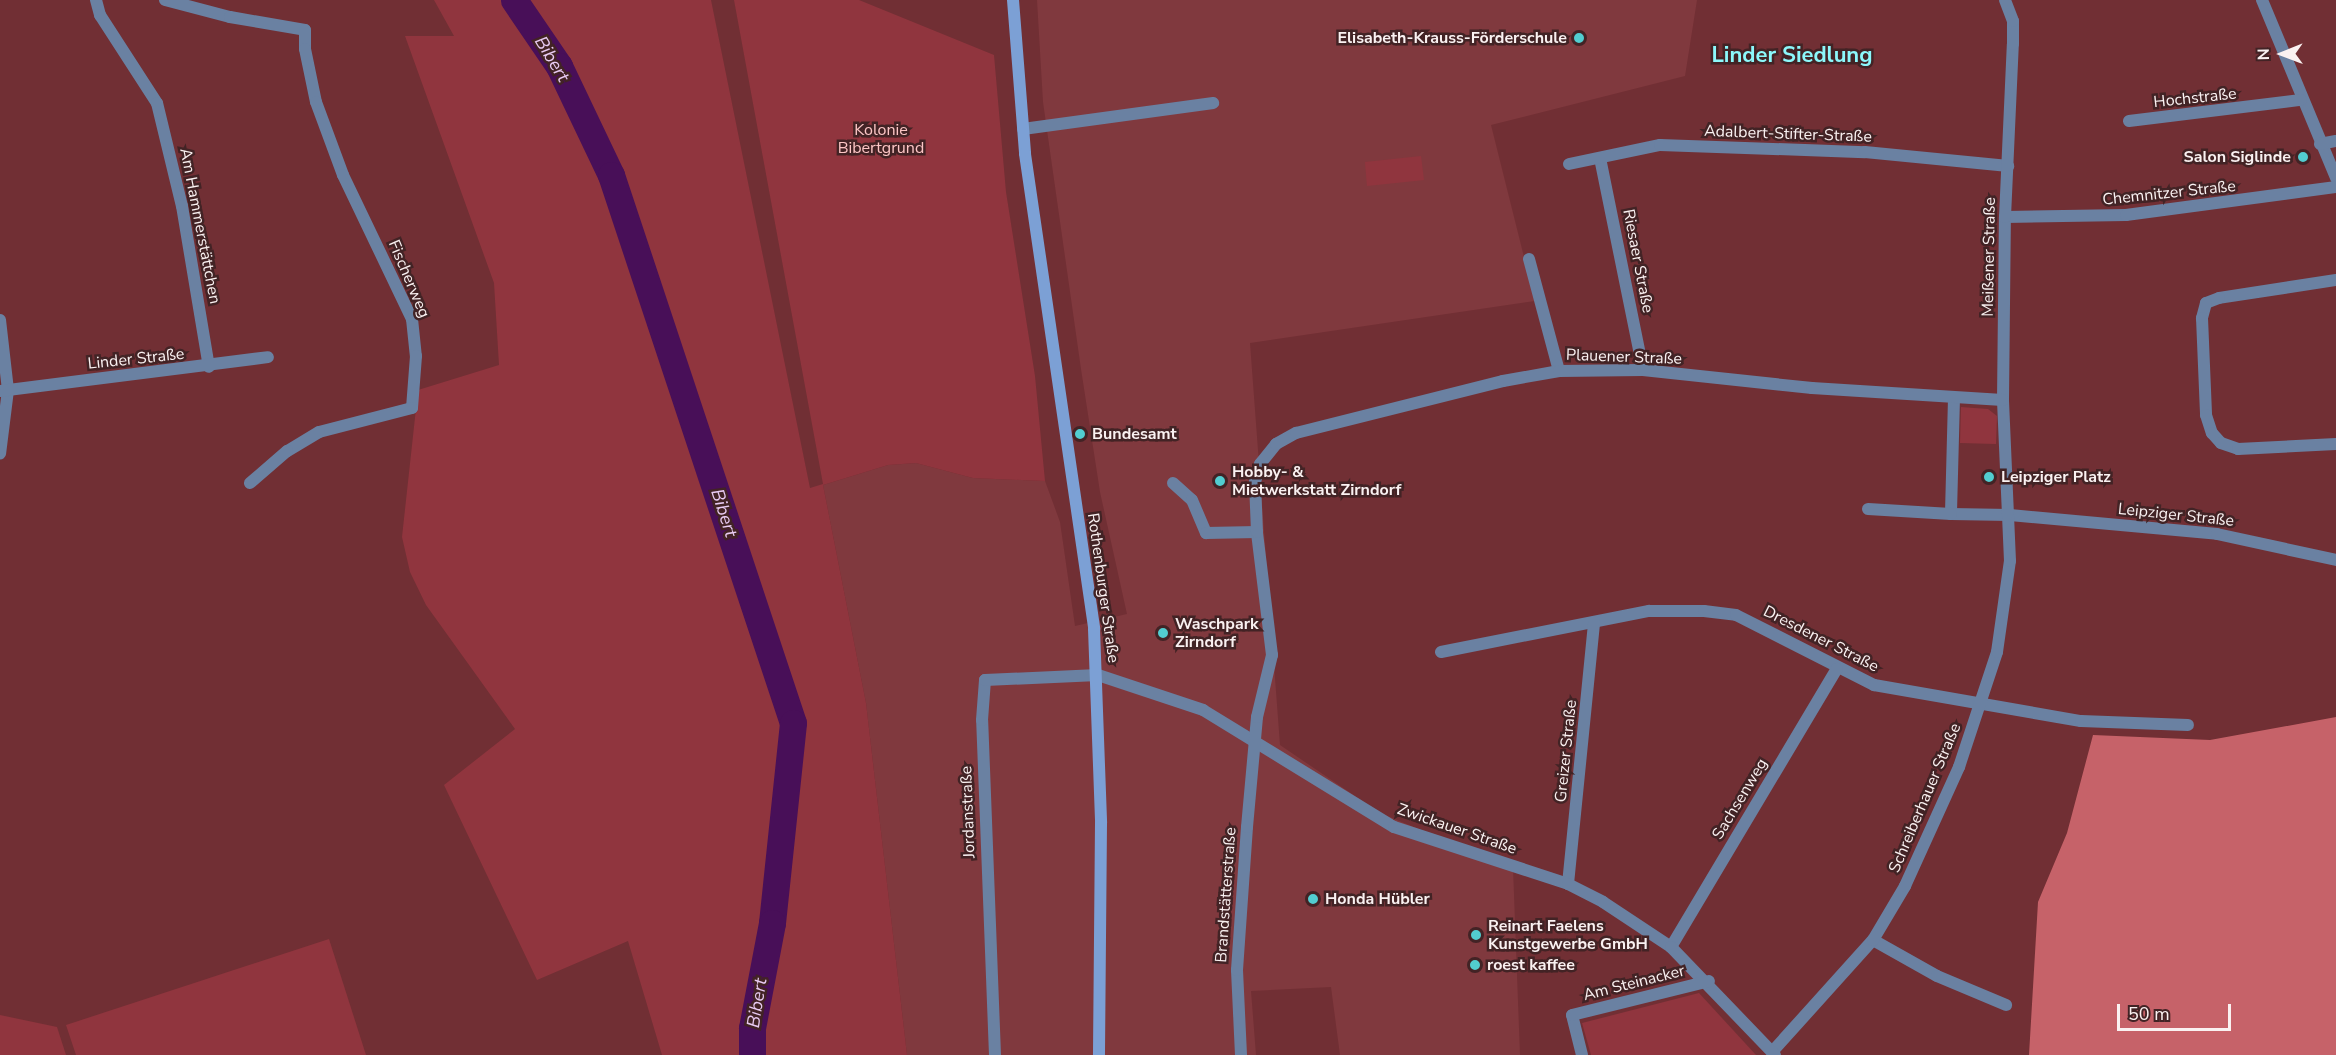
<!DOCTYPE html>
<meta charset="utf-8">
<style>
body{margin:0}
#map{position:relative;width:2336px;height:1055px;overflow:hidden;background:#712f34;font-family:"Nunito Sans",sans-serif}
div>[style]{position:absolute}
.built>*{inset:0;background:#80393e}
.green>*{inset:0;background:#90353e}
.forest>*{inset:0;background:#c66269}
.river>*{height:27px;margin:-13.5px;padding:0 13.5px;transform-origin:13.5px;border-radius:13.5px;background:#480f58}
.minor>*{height:12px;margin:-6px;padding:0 6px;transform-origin:6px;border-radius:6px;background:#6a81a2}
.secondary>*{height:12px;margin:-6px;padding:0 6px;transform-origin:6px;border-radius:6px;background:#7ca0d5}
.dots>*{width:16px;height:16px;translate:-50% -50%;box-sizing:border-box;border:3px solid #422325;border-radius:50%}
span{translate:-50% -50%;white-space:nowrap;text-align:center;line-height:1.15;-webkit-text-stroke:5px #422325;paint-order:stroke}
.poi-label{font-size:16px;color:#faf1f1;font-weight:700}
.right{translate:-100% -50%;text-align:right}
.left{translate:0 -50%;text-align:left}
.street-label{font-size:16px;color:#faf1f1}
.park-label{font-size:16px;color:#fdc6c6}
.water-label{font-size:18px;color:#e9cbf3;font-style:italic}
.district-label{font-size:22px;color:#8cf8fb;font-weight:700}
.north{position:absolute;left:2252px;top:24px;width:60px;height:60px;-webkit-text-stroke:4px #422325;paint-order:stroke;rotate:269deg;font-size:16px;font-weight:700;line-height:24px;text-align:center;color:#faf1f1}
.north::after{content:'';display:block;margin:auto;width:21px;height:27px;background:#faf1f1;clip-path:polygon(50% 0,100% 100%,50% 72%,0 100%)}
.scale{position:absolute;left:2117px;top:1004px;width:114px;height:27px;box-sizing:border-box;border:3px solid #faf1f1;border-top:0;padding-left:8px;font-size:18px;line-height:21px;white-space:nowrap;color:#faf1f1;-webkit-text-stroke:4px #422325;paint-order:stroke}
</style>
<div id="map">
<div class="built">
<div style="clip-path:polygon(1037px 0,1697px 0,1685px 76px,1491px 125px,1535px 301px,1250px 343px,1280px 745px,1380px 813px,1513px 868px,1520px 1055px,1340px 1055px,1331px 987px,1251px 991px,1256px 1055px,907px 1055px,866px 703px,823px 485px,888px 465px,916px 463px,973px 478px,1045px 481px,1060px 522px,1075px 626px,1127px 614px,1100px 492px,1081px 369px,1043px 102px)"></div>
</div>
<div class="green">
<div style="clip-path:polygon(434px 0,711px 0,810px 488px,823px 484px,734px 0,859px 0,994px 55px,1006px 192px,1035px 376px,1045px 481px,973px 478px,916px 463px,888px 465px,823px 485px,866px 703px,907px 1055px,662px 1055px,628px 941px,537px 980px,444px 785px,515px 729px,426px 605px,410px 572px,402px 537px,418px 390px,499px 365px,494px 283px,405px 36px,454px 36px)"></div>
<div style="clip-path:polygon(1421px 156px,1424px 180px,1367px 186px,1365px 162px)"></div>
<div style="clip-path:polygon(1961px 407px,1988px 409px,1997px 416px,1996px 444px,1960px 443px)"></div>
<div style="clip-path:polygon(329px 939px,366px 1055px,76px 1055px,66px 1025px)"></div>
<div style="clip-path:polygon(1699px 993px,1756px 1055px,1591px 1055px,1582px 1023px)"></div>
<div style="clip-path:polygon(0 1015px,57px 1027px,66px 1055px,0 1055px)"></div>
</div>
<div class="forest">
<div style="clip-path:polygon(2336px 717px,2336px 1055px,2029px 1055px,2038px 902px,2067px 833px,2093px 735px,2210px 740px)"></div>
</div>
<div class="river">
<div style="left:514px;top:0;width:80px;rotate:55.7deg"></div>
<div style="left:559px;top:66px;width:121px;rotate:64.5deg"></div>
<div style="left:611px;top:175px;width:577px;rotate:71.63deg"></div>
<div style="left:793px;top:723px;width:201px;rotate:96deg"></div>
<div style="left:772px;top:923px;width:107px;rotate:100.8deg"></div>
<div style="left:752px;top:1028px;width:27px;rotate:90deg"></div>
</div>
<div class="minor">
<div style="left:96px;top:0;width:16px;rotate:75deg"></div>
<div style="left:100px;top:15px;width:105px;rotate:57.1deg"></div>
<div style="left:157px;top:103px;width:106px;rotate:76.4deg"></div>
<div style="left:182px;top:206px;width:163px;rotate:80.5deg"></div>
<div style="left:165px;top:0;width:67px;rotate:14.7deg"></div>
<div style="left:230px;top:17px;width:76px;rotate:9.8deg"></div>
<div style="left:305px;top:30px;width:19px;rotate:90deg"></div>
<div style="left:305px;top:49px;width:54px;rotate:78.3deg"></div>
<div style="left:316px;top:102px;width:78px;rotate:69.7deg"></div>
<div style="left:343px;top:175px;width:160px;rotate:64.4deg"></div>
<div style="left:412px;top:319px;width:37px;rotate:84deg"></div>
<div style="left:416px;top:356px;width:52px;rotate:94.4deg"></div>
<div style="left:412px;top:408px;width:96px;rotate:165.5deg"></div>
<div style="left:319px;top:432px;width:37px;rotate:149deg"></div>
<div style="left:287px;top:451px;width:49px;rotate:139.1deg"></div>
<div style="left:2262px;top:0;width:193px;rotate:67.4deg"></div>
<div style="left:2129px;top:121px;width:173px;rotate:-7deg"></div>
<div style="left:1023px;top:129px;width:192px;rotate:-7.8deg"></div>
<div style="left:2320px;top:144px;width:16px;rotate:-11deg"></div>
<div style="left:1600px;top:158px;width:216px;rotate:78.5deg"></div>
<div style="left:1569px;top:164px;width:93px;rotate:-11.8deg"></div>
<div style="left:1660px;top:145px;width:205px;rotate:2deg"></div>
<div style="left:1865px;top:152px;width:144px;rotate:5.6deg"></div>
<div style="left:2005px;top:217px;width:121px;rotate:-0.9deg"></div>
<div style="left:2126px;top:215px;width:212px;rotate:-7.6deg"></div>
<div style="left:1529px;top:259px;width:116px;rotate:75deg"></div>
<div style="left:2336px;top:280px;width:118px;rotate:171.3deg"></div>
<div style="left:2219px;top:298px;width:14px;rotate:159deg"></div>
<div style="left:2206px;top:303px;width:16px;rotate:105deg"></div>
<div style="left:2202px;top:318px;width:97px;rotate:87.6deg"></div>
<div style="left:2206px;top:415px;width:19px;rotate:72deg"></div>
<div style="left:2212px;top:433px;width:13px;rotate:48deg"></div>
<div style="left:2221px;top:443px;width:18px;rotate:19deg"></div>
<div style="left:2238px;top:449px;width:98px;rotate:-2.9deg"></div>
<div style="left:0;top:320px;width:70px;rotate:83.5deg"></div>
<div style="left:8px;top:390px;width:64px;rotate:97.1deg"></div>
<div style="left:0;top:391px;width:270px;rotate:-7.2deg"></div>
<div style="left:1954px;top:398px;width:116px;rotate:91.5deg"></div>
<div style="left:1951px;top:514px;width:59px;rotate:1deg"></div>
<div style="left:2010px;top:515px;width:208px;rotate:5.2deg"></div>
<div style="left:2217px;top:534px;width:122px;rotate:12.3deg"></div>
<div style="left:1173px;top:483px;width:25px;rotate:42deg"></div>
<div style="left:1192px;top:500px;width:36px;rotate:67deg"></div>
<div style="left:1206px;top:533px;width:51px;rotate:-1.1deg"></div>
<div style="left:1868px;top:509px;width:83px;rotate:3.4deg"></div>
<div style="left:1441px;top:652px;width:212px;rotate:-11.2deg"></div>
<div style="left:1649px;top:611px;width:55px"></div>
<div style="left:1704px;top:611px;width:32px;rotate:7deg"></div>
<div style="left:1736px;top:615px;width:155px;rotate:26.9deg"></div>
<div style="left:1874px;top:685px;width:210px;rotate:9.9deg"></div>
<div style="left:2081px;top:721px;width:107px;rotate:2.1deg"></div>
<div style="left:1568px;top:884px;width:263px;rotate:-84.3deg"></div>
<div style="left:1873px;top:940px;width:73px;rotate:29.4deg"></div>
<div style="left:1937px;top:976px;width:75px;rotate:22.8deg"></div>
<div style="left:1671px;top:947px;width:324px;rotate:-59.2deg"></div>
<div style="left:1772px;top:1052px;width:151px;rotate:-48deg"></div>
<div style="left:1873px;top:940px;width:63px;rotate:-59.3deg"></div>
<div style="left:1905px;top:886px;width:131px;rotate:-65.6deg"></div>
<div style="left:1959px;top:767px;width:121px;rotate:-71.7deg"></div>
<div style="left:1997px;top:652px;width:92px;rotate:-81.9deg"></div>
<div style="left:2010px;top:561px;width:161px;rotate:-92.5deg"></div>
<div style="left:2003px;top:400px;width:183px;rotate:-89.4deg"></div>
<div style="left:2005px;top:217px;width:173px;rotate:-87.4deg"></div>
<div style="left:2013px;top:44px;width:23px;rotate:-90deg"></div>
<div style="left:2013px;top:21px;width:22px;rotate:-111deg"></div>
<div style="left:995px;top:1055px;width:335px;rotate:-92.2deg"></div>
<div style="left:982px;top:720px;width:40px;rotate:-85.7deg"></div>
<div style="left:985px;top:680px;width:113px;rotate:-2.5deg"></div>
<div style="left:1098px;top:675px;width:111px;rotate:18.4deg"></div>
<div style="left:1203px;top:710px;width:224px;rotate:31.5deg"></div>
<div style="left:1394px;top:827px;width:183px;rotate:18.1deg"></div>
<div style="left:1568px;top:884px;width:39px;rotate:27deg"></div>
<div style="left:1603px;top:902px;width:82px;rotate:33.5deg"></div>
<div style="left:1671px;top:947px;width:150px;rotate:46.1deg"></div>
<div style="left:1241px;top:1055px;width:85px;rotate:-92.7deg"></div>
<div style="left:1237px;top:970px;width:143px;rotate:-86deg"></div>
<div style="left:1247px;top:827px;width:110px;rotate:-84.8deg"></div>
<div style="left:1257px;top:717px;width:64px;rotate:-76.4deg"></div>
<div style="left:1272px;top:655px;width:124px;rotate:-97deg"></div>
<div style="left:1257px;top:532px;width:50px;rotate:-92.3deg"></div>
<div style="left:1255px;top:482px;width:19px;rotate:-74deg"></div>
<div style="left:1260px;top:464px;width:26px;rotate:-51deg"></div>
<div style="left:1276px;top:444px;width:23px;rotate:-29deg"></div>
<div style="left:1296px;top:433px;width:213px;rotate:-14.1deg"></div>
<div style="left:1503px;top:381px;width:57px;rotate:-10.1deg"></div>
<div style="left:1559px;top:371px;width:84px;rotate:-0.7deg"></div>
<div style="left:1643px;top:370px;width:170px;rotate:6.1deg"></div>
<div style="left:1812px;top:388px;width:191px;rotate:3.6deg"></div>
<div style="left:1582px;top:1055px;width:41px;rotate:-104deg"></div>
<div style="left:1572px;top:1015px;width:141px;rotate:-13.9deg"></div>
</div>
<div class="secondary">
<div style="left:1013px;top:0;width:154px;rotate:85.5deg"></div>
<div style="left:1025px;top:154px;width:480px;rotate:81.7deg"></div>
<div style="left:1094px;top:629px;width:194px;rotate:87.9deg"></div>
<div style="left:1101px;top:823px;width:232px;rotate:90.5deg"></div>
</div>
<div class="dots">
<div style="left:1579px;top:38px;background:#52cdd0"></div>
<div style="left:2303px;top:157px;background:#52cdd0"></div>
<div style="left:1080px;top:434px;background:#52cdd0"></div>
<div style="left:1989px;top:477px;background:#52cdd0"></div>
<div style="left:1220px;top:481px;background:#52cdd0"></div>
<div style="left:1163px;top:633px;background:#52cdd0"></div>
<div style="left:1313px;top:899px;background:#52cdd0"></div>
<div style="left:1476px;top:935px;background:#52cdd0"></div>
<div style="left:1475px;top:965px;background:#52cdd0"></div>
</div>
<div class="poi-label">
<span class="right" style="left:1567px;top:38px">Elisabeth-Krauss-Förderschule</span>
<span class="right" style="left:2291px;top:157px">Salon Siglinde</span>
<span class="left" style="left:1092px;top:434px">Bundesamt</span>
<span class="left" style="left:1232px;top:481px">Hobby- &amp;<br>Mietwerkstatt Zirndorf</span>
<span class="left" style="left:2001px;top:477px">Leipziger Platz</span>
<span class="left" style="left:1175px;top:633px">Waschpark<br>Zirndorf</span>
<span class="left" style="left:1325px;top:899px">Honda Hübler</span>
<span class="left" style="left:1488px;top:935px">Reinart Faelens<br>Kunstgewerbe GmbH</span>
<span class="left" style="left:1487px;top:965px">roest kaffee</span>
</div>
<div class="street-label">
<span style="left:2195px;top:98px;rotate:-6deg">Hochstraße</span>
<span style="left:1788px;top:134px;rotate:2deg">Adalbert-Stifter-Straße</span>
<span style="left:2169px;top:193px;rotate:-6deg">Chemnitzer Straße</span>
<span style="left:200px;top:226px;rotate:79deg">Am Hammerstättchen</span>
<span style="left:1989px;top:257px;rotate:-89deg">Meißener Straße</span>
<span style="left:1638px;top:261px;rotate:79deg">Riesaer Straße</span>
<span style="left:409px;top:279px;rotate:67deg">Fischerweg</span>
<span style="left:1624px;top:357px;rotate:2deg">Plauener Straße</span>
<span style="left:136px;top:359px;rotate:-6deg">Linder Straße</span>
<span style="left:2176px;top:515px;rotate:6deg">Leipziger Straße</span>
<span style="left:1103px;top:588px;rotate:82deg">Rothenburger Straße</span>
<span style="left:1821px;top:639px;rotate:27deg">Dresdener Straße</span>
<span style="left:1566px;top:751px;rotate:-84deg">Greizer Straße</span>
<span style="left:1925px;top:798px;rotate:-67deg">Schreiberhauer Straße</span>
<span style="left:1740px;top:799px;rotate:-59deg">Sachsenweg</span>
<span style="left:968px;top:812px;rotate:-92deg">Jordanstraße</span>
<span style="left:1457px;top:829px;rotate:19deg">Zwickauer Straße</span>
<span style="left:1226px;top:895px;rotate:-86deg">Brandstätterstraße</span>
<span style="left:1634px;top:983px;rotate:-14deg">Am Steinacker</span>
</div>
<div class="park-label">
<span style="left:881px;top:139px">Kolonie<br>Bibertgrund</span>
</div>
<div class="water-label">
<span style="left:552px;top:59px;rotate:59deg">Bibert</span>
<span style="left:724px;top:513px;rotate:72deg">Bibert</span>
<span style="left:757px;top:1003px;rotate:-81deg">Bibert</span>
</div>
<div class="district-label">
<span style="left:1792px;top:56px">Linder Siedlung</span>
</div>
<div class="north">N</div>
<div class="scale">50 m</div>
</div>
